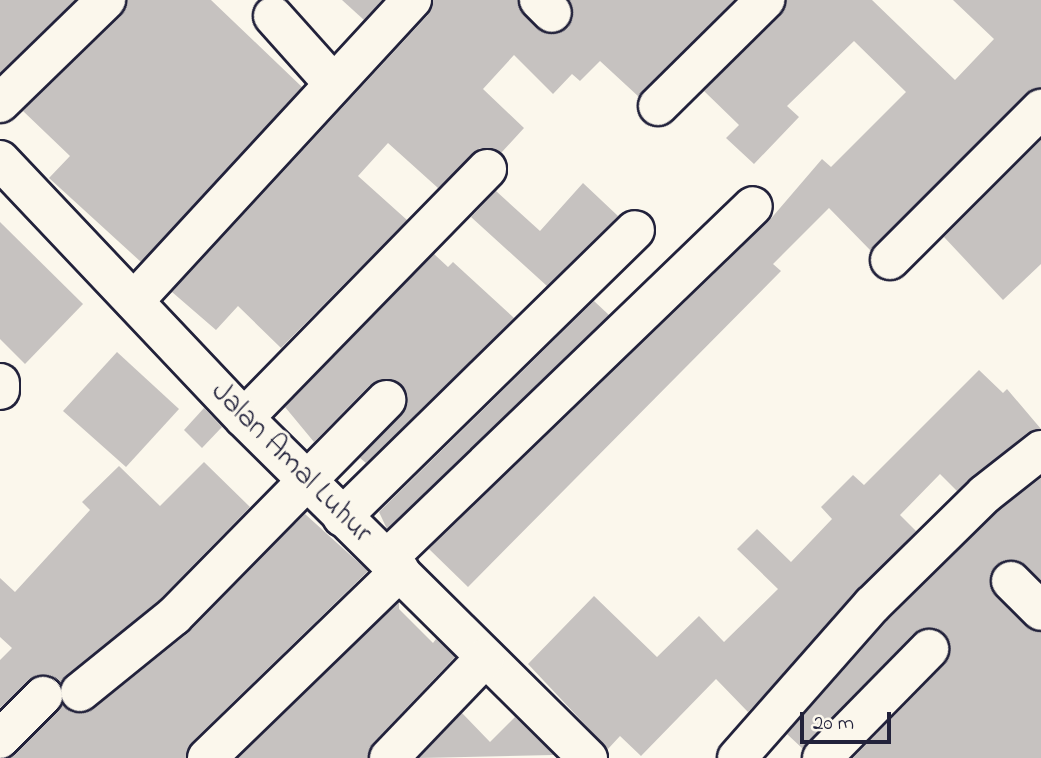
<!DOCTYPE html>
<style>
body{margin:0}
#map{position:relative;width:1041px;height:758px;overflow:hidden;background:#fbf7ec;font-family:"Indie Flower",sans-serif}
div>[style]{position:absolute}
.building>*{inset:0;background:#c6c2c0}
.roads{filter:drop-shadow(2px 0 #22223b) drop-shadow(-2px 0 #22223b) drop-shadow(0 2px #22223b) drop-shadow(0 -2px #22223b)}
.minor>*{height:38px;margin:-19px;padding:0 19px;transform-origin:19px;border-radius:19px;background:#fbf7ec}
span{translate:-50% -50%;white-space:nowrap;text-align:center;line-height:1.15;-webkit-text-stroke:6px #fbf7ec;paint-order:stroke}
.street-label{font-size:30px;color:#22223b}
.scale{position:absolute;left:800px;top:712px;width:91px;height:32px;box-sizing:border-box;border:4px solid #22223b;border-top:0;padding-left:9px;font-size:21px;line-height:24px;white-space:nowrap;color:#22223b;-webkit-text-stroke:5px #fbf7ec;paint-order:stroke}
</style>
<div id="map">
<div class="building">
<div style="clip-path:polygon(0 0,75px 0,0 73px)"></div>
<div style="clip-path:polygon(127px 0,211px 0,302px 87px,141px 262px,49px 178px,70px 156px,23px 111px,121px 16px)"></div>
<div style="clip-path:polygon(342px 0,382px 0,364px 20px)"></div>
<div style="clip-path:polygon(433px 0,518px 0,524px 15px,547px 34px,568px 28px,573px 18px,569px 0,734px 0,639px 97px,600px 61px,580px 81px,572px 74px,553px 94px,514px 55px,483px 89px,524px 128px,501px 153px,480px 148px,438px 188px,388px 143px,358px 176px,407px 220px,281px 348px,238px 306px,216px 330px,172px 292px,428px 15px)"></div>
<div style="clip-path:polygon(786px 0,872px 0,955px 80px,994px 39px,953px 0,1041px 0,1041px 88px,1026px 94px,871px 251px,829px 208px,773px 264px,781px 271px,468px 587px,429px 549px,768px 222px,822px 159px,831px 167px,906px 92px,854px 41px,787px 106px,799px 117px,754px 164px,726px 138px,739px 125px,704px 91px,780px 16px)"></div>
<div style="clip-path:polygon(1041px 140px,1041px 264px,1003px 300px,944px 237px)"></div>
<div style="clip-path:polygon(583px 183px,618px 216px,547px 286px,471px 217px,496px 191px,540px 231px)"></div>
<div style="clip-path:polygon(0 222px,83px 304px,25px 364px,0 339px)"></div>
<div style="clip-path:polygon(434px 254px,448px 267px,453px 262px,514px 318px,366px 463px,360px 458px,407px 406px,407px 394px,392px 379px,370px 385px,314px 442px,285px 407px)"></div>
<div style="clip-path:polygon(594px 301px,609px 315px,387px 529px,379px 512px)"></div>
<div style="clip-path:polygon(117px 352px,179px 409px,126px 467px,63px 411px)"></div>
<div style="clip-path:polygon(979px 370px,1003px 393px,1007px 389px,1041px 429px,1027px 433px,957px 491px,940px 474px,900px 515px,916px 531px,748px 712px,716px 679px,641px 756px,620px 736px,608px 749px,528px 664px,594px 596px,657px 657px,699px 616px,724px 642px,778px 589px,737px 549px,757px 529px,791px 562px,832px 519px,821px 507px,853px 475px,864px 485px)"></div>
<div style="clip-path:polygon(204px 408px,222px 427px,202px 448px,184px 430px)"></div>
<div style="clip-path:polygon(204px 462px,250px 507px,159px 600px,60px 683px,37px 675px,0 708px,0 660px,12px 648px,0 637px,0 578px,15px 592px,90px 510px,82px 502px,119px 466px,160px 506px)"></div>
<div style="clip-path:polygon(1041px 478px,1041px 580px,1016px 560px,996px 565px,990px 576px,996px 596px,1026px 626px,1041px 632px,1041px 758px,853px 758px,945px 664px,950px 643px,934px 628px,913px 634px,803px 749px,787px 734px,888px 620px,999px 510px)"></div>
<div style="clip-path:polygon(305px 514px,368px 571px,192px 742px,186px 758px,10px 758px,62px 705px,73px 713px,93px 709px,188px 633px)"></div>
<div style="clip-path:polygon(399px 602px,399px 609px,433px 643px,436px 639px,455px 657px,373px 743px,368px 758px,238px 758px)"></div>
<div style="clip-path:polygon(462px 713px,490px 742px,515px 717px,554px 755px,419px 758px)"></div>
</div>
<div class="roads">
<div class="minor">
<div style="left:539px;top:0;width:18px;rotate:45deg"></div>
<div style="left:273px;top:16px;width:90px;rotate:48.2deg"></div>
<div style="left:0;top:103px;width:148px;rotate:-44.2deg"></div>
<div style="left:658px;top:106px;width:151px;rotate:-44.7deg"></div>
<div style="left:0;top:160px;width:355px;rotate:46.6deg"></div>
<div style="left:244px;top:418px;width:484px;rotate:44.7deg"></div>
<div style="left:890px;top:260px;width:214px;rotate:-45deg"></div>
<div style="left:134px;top:301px;width:410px;rotate:-47.3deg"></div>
<div style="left:0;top:383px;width:7px;rotate:90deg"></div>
<div style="left:244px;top:418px;width:348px;rotate:-45.7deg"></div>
<div style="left:342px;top:517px;width:410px;rotate:-44.4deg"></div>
<div style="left:387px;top:559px;width:508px;rotate:-43.96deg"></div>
<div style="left:1011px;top:581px;width:42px;rotate:45deg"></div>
<div style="left:80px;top:692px;width:121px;rotate:-39deg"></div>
<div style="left:174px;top:616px;width:303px;rotate:-45.5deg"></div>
<div style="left:0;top:739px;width:61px;rotate:-45deg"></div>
<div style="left:207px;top:758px;width:269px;rotate:-44.1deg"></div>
<div style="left:389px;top:758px;width:139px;rotate:-46.2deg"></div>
<div style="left:737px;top:758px;width:204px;rotate:-48.6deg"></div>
<div style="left:872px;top:605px;width:158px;rotate:-44.5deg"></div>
<div style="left:985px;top:494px;width:71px;rotate:-38.2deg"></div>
<div style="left:822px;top:758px;width:153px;rotate:-45.5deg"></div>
</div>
</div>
<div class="street-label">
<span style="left:291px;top:463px;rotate:45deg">Jalan Amal Luhur</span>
</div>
<div class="scale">20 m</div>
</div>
